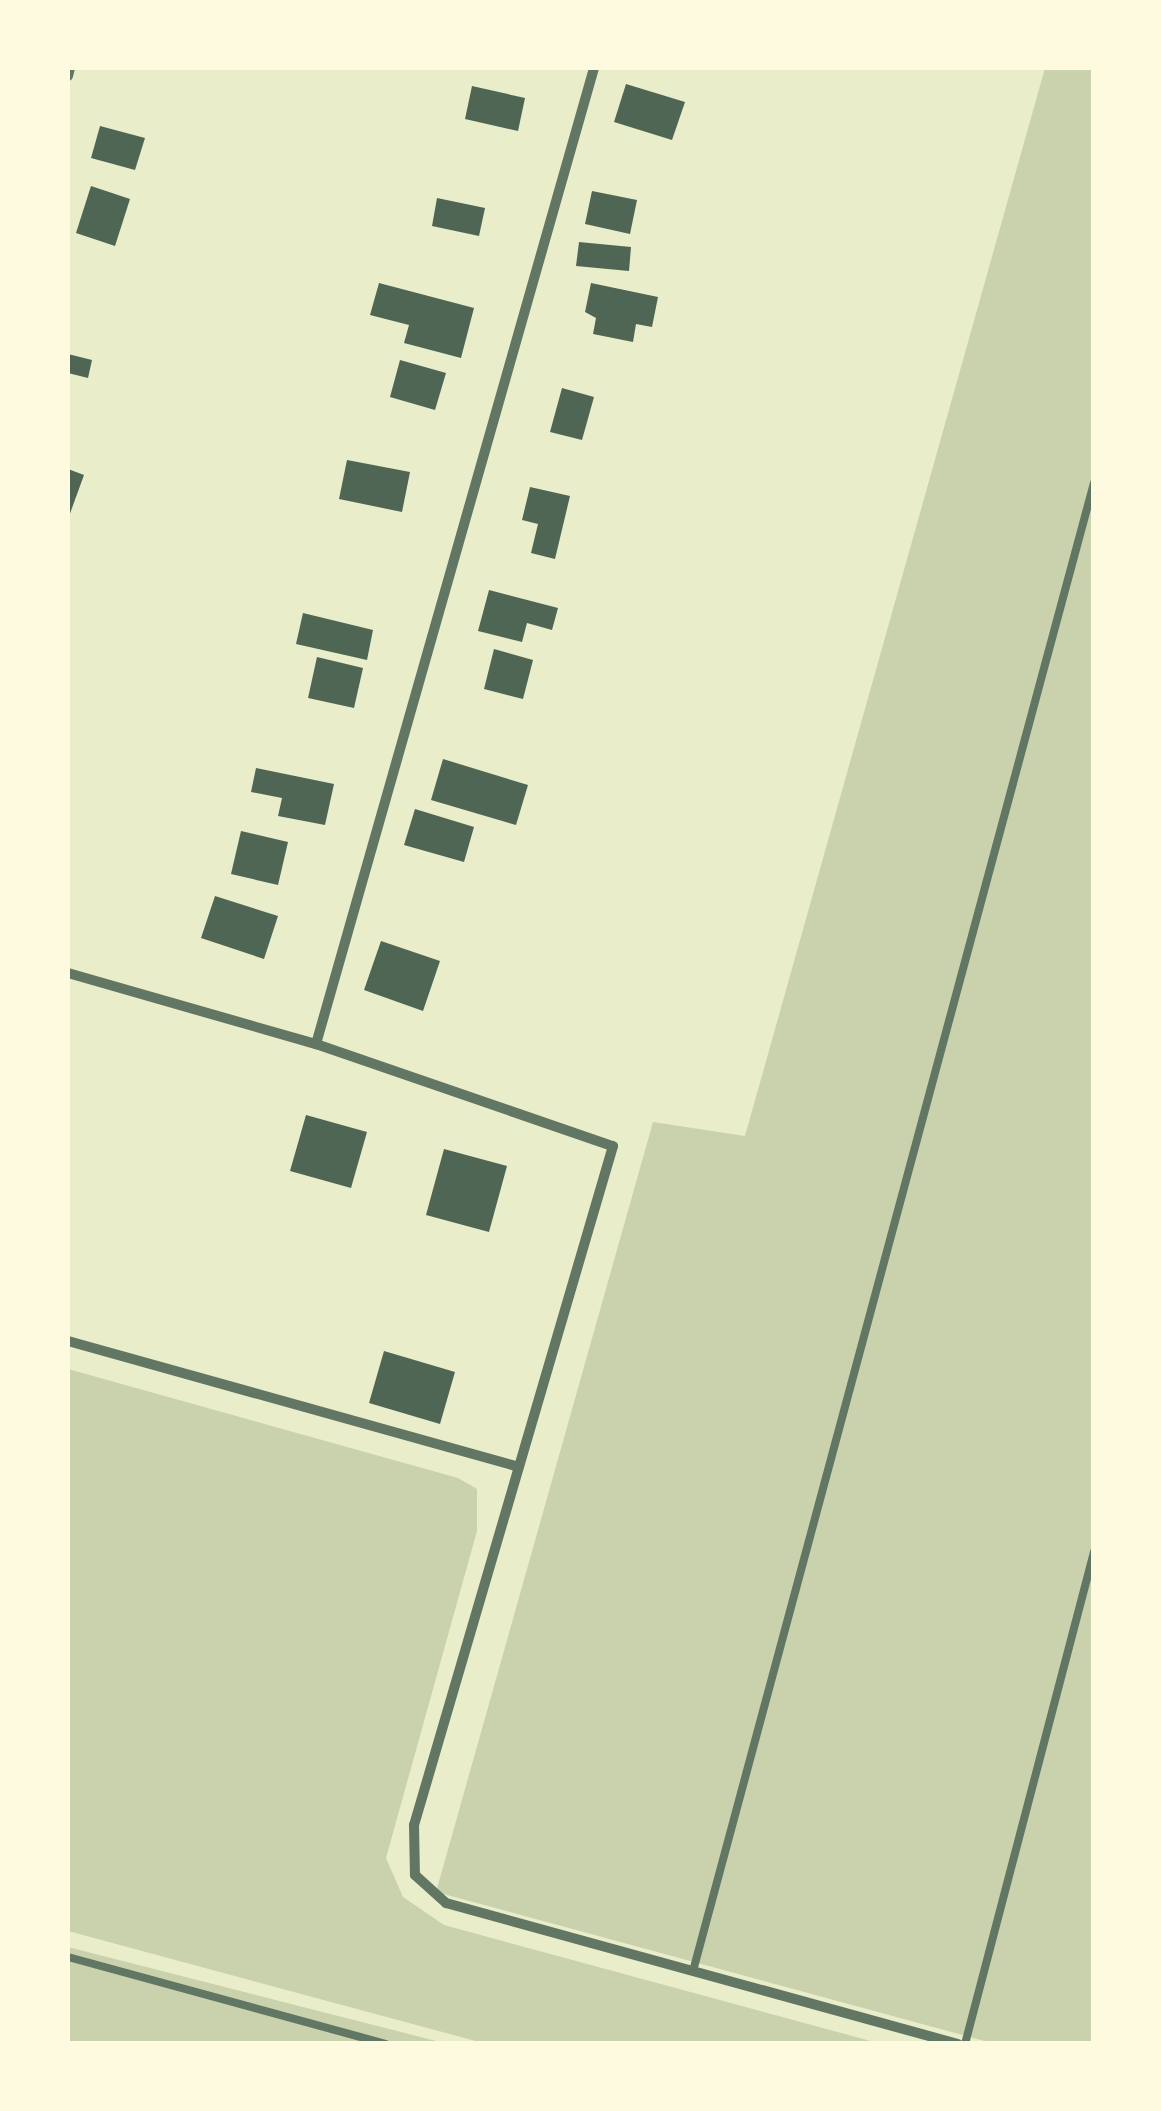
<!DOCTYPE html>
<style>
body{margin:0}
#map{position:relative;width:1161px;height:2111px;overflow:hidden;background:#e9edc9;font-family:Overpass,sans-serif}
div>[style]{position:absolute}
.green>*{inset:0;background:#cad2ad}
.building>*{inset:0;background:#4f6655}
.service>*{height:8px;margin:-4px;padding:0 4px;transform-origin:4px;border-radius:4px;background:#617663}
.minor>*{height:10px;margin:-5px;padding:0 5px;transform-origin:5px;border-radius:5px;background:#617663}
span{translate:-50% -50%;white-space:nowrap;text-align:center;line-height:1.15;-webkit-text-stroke:10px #fefae0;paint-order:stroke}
.frame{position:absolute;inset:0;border:70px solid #fefae0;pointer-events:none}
</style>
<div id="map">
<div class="green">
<div style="clip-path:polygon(1045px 68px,1093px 68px,1093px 2043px,992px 2043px,436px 1892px,653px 1122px,745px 1136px)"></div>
<div style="clip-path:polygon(68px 1369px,458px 1478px,477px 1489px,477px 1531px,386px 1858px,403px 1897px,444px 1925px,878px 2043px,483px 2043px,68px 1931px)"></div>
<div style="clip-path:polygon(68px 1947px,444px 2043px,68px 2043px)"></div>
</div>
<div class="building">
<div style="clip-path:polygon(626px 84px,685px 102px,672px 140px,614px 122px)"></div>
<div style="clip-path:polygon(472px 86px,525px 98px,518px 131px,465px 119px)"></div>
<div style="clip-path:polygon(100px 126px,145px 138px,135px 170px,91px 158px)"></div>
<div style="clip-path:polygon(91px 186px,130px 199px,115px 246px,76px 233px)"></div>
<div style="clip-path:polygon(592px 191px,637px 200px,630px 234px,585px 224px)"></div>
<div style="clip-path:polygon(437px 198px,485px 208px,479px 236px,432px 226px)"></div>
<div style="clip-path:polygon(579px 242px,631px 247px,629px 271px,576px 266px)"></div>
<div style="clip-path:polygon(379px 283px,474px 308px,461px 358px,404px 343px,409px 325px,370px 315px)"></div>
<div style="clip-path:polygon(591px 283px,658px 297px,652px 327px,636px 324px,633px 342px,593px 334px,596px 318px,585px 312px)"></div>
<div style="clip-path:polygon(68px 354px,92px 360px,88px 378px,68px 373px)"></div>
<div style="clip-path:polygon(400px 360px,446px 373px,435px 410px,390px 397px)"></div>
<div style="clip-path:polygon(562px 388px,594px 397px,582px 440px,550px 432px)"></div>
<div style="clip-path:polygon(347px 460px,410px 472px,402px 512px,339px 499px)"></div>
<div style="clip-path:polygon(68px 469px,84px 475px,68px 519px)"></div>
<div style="clip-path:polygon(530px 487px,570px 496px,555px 559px,531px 553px,538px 524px,522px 520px)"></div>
<div style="clip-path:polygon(489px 590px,558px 608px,552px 630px,527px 623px,522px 642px,478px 631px)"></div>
<div style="clip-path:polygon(303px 613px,373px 630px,367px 660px,296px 644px)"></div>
<div style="clip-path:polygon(494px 649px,533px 660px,523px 699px,484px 689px)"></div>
<div style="clip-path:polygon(317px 657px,363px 668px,354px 708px,308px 698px)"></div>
<div style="clip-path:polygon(443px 759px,528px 785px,516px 825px,431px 800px)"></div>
<div style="clip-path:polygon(256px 768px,334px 784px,325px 825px,278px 816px,282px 798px,251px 792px)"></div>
<div style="clip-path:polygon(415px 809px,474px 827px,464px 862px,404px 845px)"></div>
<div style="clip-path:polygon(241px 831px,288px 842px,278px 885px,231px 874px)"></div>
<div style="clip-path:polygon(215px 896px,278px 916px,264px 959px,201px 938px)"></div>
<div style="clip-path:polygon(381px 941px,440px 961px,423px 1011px,364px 990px)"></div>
<div style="clip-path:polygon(306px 1115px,367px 1132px,351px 1188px,290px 1171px)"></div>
<div style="clip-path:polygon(444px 1149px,507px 1166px,489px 1232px,426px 1215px)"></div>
<div style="clip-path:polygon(384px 1351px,455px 1372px,440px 1424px,369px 1403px)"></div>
</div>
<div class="service">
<div style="left:68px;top:1957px;width:329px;rotate:15.3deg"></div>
<div style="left:693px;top:1971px;width:1541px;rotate:-74.92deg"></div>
<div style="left:965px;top:2044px;width:509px;rotate:-75.31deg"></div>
</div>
<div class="minor">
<div style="left:68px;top:76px;width:8px;rotate:-76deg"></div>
<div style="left:68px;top:973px;width:258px;rotate:16deg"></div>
<div style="left:316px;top:1044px;width:314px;rotate:19deg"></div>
<div style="left:613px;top:1146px;width:708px;rotate:106.33deg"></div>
<div style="left:414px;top:1825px;width:50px;rotate:88.9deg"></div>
<div style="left:415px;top:1875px;width:42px;rotate:42.1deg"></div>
<div style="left:446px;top:1903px;width:531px;rotate:15.4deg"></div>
<div style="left:316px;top:1044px;width:1015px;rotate:-74.1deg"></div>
<div style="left:68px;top:1341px;width:468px;rotate:15.6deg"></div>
</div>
<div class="frame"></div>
</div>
